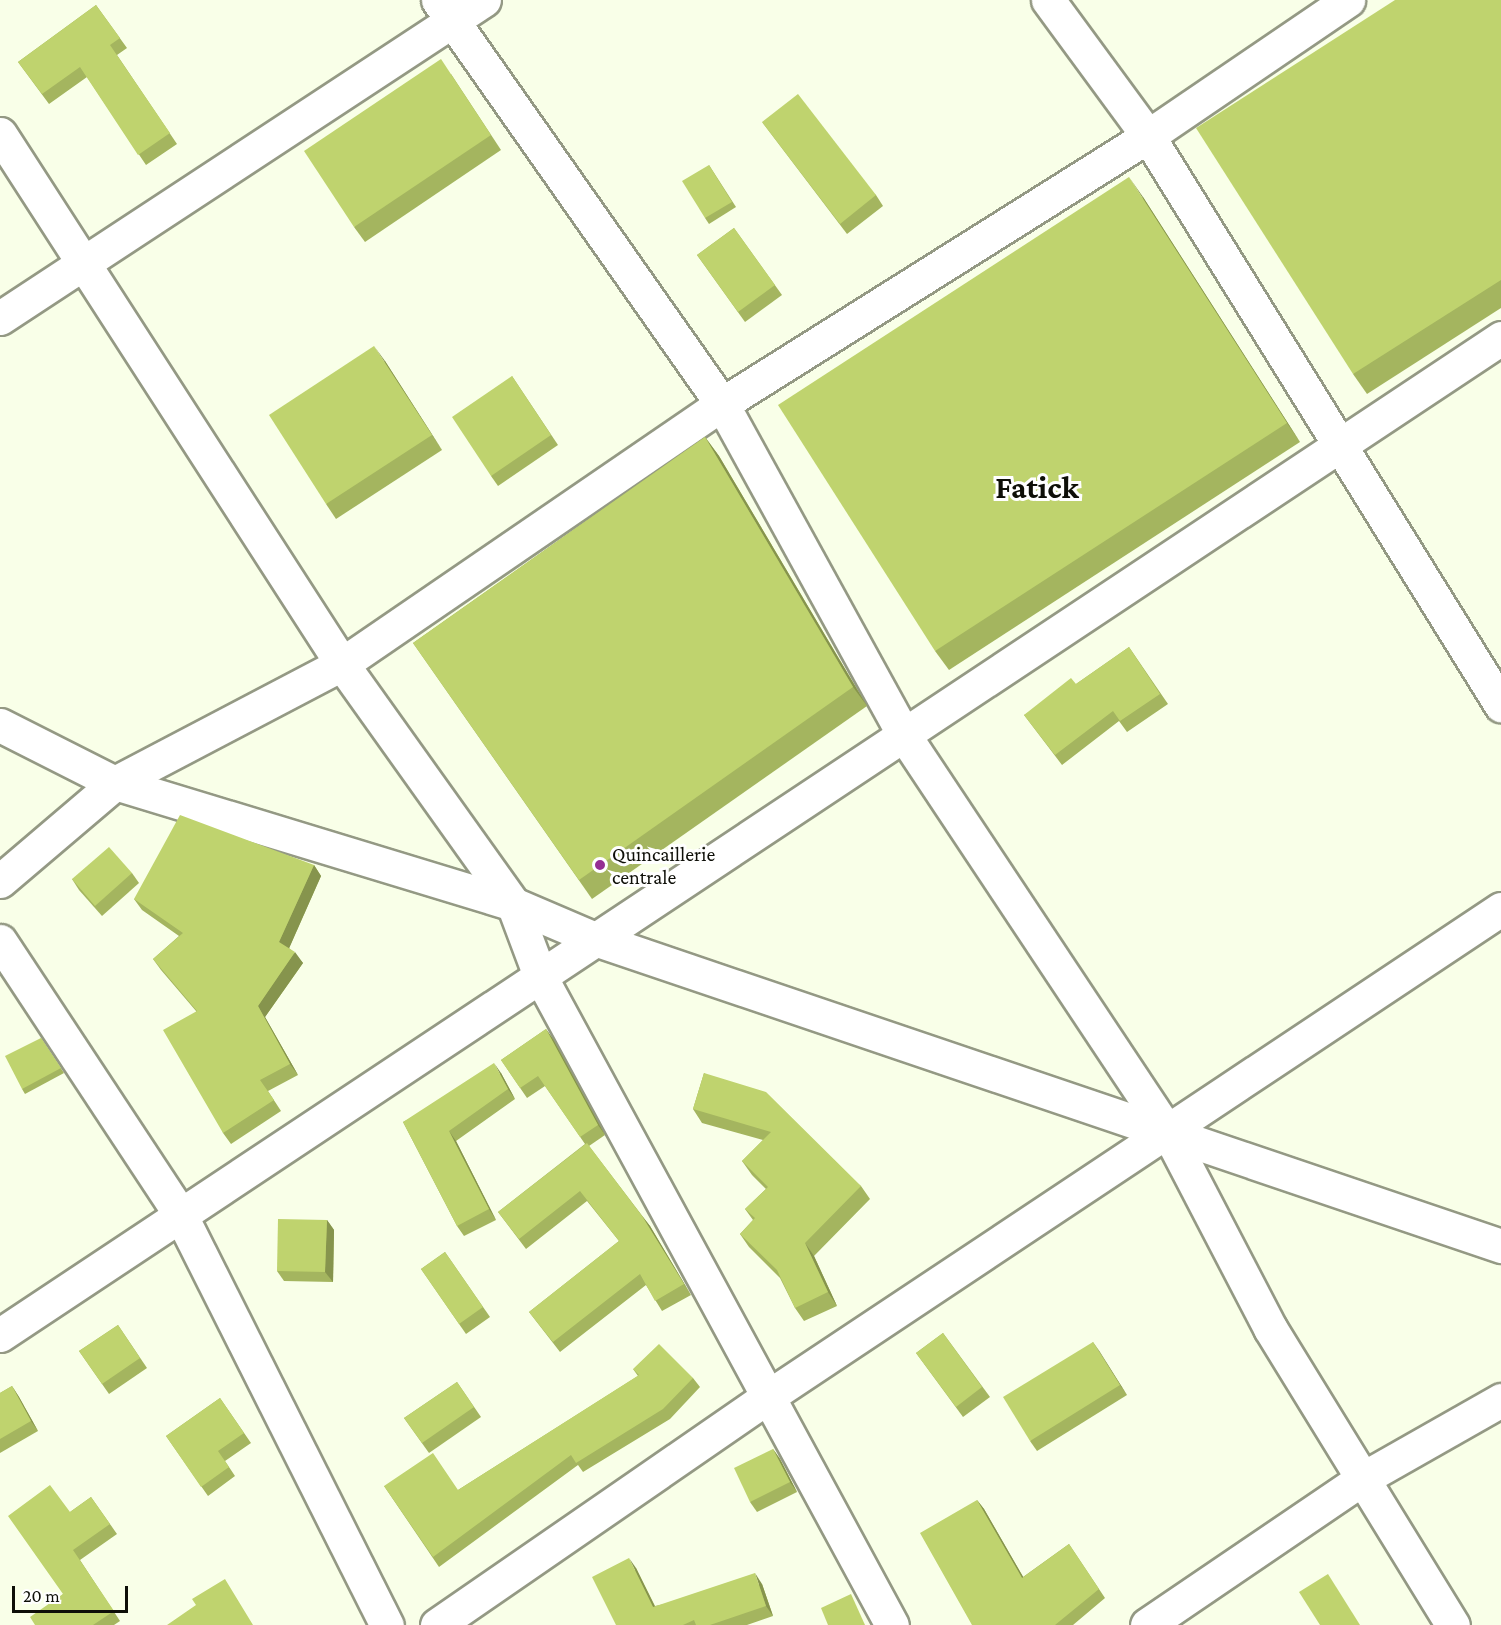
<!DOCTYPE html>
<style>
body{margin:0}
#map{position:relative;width:1501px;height:1625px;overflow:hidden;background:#f9ffe8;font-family:"Crimson Pro",serif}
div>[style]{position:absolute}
.roads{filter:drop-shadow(2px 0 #949984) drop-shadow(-2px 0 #949984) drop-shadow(0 2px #949984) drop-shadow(0 -2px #949984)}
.minor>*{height:33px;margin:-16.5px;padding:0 16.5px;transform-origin:16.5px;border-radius:16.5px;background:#fff}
.tertiary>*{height:33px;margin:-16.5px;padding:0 16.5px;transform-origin:16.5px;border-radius:16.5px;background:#fff}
.wall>*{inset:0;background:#a4b55f}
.shaded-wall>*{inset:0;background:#86944d}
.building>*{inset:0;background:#bfd36e}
.dots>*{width:16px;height:16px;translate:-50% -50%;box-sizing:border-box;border:3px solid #fff;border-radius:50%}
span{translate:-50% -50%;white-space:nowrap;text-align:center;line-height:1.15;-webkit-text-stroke:6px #fff;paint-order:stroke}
.poi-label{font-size:20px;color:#0e0f08}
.left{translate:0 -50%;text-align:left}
.town-label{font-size:32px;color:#0e0f08;font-weight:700}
.scale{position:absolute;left:12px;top:1586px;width:116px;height:27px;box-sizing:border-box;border:3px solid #0e0f08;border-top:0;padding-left:8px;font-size:18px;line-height:21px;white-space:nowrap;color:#0e0f08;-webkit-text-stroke:4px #fff;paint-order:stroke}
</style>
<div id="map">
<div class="roads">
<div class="minor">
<div style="left:438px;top:0;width:494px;rotate:54.9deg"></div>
<div style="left:722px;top:404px;width:378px;rotate:61.2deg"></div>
<div style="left:904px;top:735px;width:477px;rotate:56.4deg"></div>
<div style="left:1168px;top:1132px;width:221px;rotate:62.5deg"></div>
<div style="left:1270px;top:1328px;width:349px;rotate:58.4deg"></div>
<div style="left:1048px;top:0;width:169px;rotate:53.7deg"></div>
<div style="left:1148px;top:136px;width:670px;rotate:58.19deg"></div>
<div style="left:0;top:134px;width:631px;rotate:57.17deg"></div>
<div style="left:342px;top:664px;width:295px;rotate:54.5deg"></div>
<div style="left:513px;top:904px;width:77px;rotate:69.4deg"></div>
<div style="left:540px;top:976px;width:738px;rotate:61.53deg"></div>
<div style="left:0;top:318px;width:579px;rotate:-33.31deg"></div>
<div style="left:115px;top:783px;width:256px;rotate:-27.7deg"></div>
<div style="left:342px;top:664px;width:460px;rotate:-34.4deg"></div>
<div style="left:722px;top:404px;width:503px;rotate:-32.17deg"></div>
<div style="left:1148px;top:136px;width:242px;rotate:-34.2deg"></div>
<div style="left:0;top:941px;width:329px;rotate:56.6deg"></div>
<div style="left:181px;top:1216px;width:458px;rotate:63.3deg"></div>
<div style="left:0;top:1335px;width:1802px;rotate:-33.59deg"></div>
<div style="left:437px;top:1625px;width:403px;rotate:-34.6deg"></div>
<div style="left:769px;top:1396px;width:879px;rotate:-33.64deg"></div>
<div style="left:1147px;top:1625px;width:260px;rotate:-34.2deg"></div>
<div style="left:1362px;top:1479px;width:160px;rotate:-29.6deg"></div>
</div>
<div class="tertiary">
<div style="left:0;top:725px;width:129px;rotate:26.8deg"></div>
<div style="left:115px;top:783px;width:416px;rotate:16.9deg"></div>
<div style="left:513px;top:904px;width:89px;rotate:23.1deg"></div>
<div style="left:595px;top:939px;width:957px;rotate:18.72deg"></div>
<div style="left:0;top:881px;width:151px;rotate:-40.4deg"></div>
</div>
</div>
<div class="wall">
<div style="clip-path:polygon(1501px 0,1501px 308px,1367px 394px,1353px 374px)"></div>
<div style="clip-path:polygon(96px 5px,127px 48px,117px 55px,177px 144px,146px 165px,87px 77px,49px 104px,18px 62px)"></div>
<div style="clip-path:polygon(451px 74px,501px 150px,365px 242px,354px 227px)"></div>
<div style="clip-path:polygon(762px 122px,876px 195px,883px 206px,847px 234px)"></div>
<div style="clip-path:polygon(709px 165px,736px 207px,709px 224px,705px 218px)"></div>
<div style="clip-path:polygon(1143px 197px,1300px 442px,949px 670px,935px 651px)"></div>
<div style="clip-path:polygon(734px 228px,782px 295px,745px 322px,697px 255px)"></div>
<div style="clip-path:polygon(385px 361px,442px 450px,336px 519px,326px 504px)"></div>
<div style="clip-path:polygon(512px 376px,558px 445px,498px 486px,491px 476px)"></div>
<div style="clip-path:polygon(705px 437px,719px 456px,867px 706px,592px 899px,413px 643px)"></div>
<div style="clip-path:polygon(1129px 647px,1168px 704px,1127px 732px,1119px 721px,1062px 765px,1024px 715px,1076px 684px)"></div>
<div style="clip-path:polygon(314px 865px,321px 876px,289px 948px,303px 963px,265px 1017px,298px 1075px,268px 1091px,281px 1111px,231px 1144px,223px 1133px,196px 1011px,161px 970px,153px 959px,179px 936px,142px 910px,134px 899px)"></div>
<div style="clip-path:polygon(132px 873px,139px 883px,102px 916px,79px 890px,72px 879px)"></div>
<div style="clip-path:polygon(546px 1029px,553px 1039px,605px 1135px,589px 1146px,650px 1226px,691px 1295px,662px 1311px,646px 1285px,560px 1352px,529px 1312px,619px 1241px,587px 1201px,526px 1249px,498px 1212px,585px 1144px,545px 1086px,527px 1098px,501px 1060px)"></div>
<div style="clip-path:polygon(41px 1038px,64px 1073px,25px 1094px,22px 1089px)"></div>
<div style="clip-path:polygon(501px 1073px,515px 1099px,456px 1141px,496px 1220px,464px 1236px,457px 1226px,403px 1122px)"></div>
<div style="clip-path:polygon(704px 1073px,861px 1186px,870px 1199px,814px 1256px,837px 1306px,804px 1321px,795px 1308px,780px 1278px,749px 1247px,740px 1234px,753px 1220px,745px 1209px,766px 1189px,752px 1175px,742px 1161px,763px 1140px,702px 1123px,693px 1109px)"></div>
<div style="clip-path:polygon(327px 1220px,334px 1230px,333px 1282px,284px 1281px,277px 1271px)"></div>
<div style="clip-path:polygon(445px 1252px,490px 1317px,466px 1334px,421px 1269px)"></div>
<div style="clip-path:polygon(118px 1325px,147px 1368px,109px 1394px,79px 1351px)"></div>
<div style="clip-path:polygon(943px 1333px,990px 1397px,963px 1417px,916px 1353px)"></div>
<div style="clip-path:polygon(1093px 1342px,1127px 1395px,1037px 1451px,1030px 1441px)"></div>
<div style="clip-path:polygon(633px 1369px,693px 1378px,700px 1387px,670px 1419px,583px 1472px,578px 1465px,439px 1567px,384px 1486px,458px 1490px,638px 1376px)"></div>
<div style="clip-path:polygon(457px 1382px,481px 1417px,429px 1453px,404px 1418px)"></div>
<div style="clip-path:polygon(12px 1386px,19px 1397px,38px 1431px,0 1453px,0 1393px)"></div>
<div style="clip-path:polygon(220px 1398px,251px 1443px,225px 1461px,235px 1476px,208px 1496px,166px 1436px)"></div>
<div style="clip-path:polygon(773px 1449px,780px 1459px,797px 1492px,757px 1512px,750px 1502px)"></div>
<div style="clip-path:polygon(91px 1497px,117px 1534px,80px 1560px,120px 1621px,114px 1625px,35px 1625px,63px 1594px,70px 1512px)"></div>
<div style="clip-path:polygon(977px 1500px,984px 1509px,1023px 1577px,1069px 1544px,1105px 1598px,1073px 1625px,972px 1625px)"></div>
<div style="clip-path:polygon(636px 1568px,655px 1606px,762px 1584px,773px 1616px,747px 1625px,616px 1625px)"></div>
</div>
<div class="shaded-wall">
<div style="clip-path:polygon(1129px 177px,1143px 197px,1300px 442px,1287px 423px)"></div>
<div style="clip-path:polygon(374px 346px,385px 361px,442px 450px,432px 435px)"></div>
<div style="clip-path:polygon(705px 437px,719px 456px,867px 706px,853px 687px)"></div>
<div style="clip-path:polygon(314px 865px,321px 876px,287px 953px,279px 942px)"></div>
<div style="clip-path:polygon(295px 952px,303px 963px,265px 1017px,298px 1075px,290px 1064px,258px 1006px)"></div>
<div style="clip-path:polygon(546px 1029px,553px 1039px,605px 1135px,598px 1125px)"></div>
<div style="clip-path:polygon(494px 1063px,501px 1073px,515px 1099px,508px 1089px)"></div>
<div style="clip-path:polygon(449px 1131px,456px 1141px,496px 1220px,489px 1209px)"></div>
<div style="clip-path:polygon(642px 1216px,650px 1226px,691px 1295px,684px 1284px)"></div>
<div style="clip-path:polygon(327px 1220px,334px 1230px,333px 1282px,325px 1272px)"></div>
<div style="clip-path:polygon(805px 1243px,814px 1256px,837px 1306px,828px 1292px)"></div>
<div style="clip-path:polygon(1093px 1342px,1100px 1352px,1127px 1395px,1120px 1385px)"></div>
<div style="clip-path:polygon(12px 1386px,19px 1397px,38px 1431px,31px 1421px)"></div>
<div style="clip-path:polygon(773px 1449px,780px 1459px,797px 1492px,790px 1482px)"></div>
<div style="clip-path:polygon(977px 1500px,984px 1509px,1029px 1587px,1022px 1578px)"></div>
<div style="clip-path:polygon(629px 1558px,636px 1568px,660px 1617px,653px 1607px)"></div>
<div style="clip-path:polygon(755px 1573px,762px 1584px,773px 1616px,766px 1606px)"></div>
</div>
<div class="building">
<div style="clip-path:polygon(1395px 0,1501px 0,1501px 280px,1353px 374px,1196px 128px)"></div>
<div style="clip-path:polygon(96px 5px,120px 38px,110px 45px,170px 133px,138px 155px,80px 67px,42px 94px,18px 62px)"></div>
<div style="clip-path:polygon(441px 59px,491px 135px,354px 227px,304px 151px)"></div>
<div style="clip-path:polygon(798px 94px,876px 195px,840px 224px,762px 122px)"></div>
<div style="clip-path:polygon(709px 165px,732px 202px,705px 218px,682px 181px)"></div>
<div style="clip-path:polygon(1129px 177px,1287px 423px,935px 651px,778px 405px)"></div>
<div style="clip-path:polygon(734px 228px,775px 285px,738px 312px,697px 255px)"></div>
<div style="clip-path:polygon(374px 346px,432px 435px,326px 504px,269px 415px)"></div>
<div style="clip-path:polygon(512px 376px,551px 435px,491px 476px,452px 417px)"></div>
<div style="clip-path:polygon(705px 437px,853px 687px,579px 880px,413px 643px)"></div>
<div style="clip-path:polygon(1129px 647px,1160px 694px,1120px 721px,1113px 711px,1055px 755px,1024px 715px,1071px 678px,1076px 684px)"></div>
<div style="clip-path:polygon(180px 815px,314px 865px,279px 942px,295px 952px,258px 1006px,290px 1064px,260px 1080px,274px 1100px,223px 1133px,163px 1030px,197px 1011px,153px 959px,183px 933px,134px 899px)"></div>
<div style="clip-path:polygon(109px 847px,132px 873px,95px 906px,72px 879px)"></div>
<div style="clip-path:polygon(546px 1029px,598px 1125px,580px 1137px,538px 1076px,520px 1088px,501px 1060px)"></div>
<div style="clip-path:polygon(41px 1038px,61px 1068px,22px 1089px,5px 1056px)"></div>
<div style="clip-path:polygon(494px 1063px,508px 1089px,449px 1131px,489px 1209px,457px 1226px,403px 1122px)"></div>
<div style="clip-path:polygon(704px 1073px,766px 1092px,861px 1186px,805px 1243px,828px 1292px,795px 1308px,777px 1270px,740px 1234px,755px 1218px,745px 1209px,768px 1187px,742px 1161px,771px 1132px,693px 1109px)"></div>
<div style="clip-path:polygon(587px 1143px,642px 1216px,684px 1284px,655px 1301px,640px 1274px,553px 1342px,529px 1312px,619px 1241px,580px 1191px,519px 1239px,498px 1212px)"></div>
<div style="clip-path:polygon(278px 1219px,327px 1220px,325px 1272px,277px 1271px)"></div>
<div style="clip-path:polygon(445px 1252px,483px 1307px,459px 1324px,421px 1269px)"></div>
<div style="clip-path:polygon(118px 1325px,140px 1358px,102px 1384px,79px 1351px)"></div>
<div style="clip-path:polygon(943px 1333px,982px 1387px,956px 1407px,916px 1353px)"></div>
<div style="clip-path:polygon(1093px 1342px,1120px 1385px,1030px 1441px,1003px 1397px)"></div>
<div style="clip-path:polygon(659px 1344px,693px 1378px,663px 1409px,576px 1463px,571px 1455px,433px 1557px,384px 1486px,433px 1453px,458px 1490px,639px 1375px,633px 1369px)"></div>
<div style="clip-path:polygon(457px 1382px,474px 1407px,422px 1443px,404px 1418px)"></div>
<div style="clip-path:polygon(12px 1386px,31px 1421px,0 1439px,0 1393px)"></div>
<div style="clip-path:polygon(220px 1398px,244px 1433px,218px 1451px,229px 1467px,201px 1487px,166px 1436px)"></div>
<div style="clip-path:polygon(773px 1449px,790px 1482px,750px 1502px,734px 1468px)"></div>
<div style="clip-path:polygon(50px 1485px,70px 1512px,91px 1497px,110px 1524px,73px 1550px,114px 1611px,93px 1625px,35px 1625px,30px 1617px,63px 1594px,8px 1516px)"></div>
<div style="clip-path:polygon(977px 1500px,1022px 1578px,1069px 1544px,1099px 1589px,1055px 1625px,972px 1625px,920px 1533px)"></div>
<div style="clip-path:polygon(629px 1558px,653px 1607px,755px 1573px,766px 1606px,710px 1625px,696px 1625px,694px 1620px,683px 1625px,616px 1625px,592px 1577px)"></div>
<div style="clip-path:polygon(1328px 1574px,1360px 1625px,1320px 1625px,1299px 1592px)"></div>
<div style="clip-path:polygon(225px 1579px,253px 1625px,167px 1625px,196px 1605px,192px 1599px)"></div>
<div style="clip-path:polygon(851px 1594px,865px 1625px,828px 1625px,821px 1608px)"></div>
</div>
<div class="dots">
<div style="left:600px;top:865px;background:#952e93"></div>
</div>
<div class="poi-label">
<span class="left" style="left:612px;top:866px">Quincaillerie<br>centrale</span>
</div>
<div class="town-label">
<span style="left:1037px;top:487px">Fatick</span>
</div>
<div class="scale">20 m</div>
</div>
